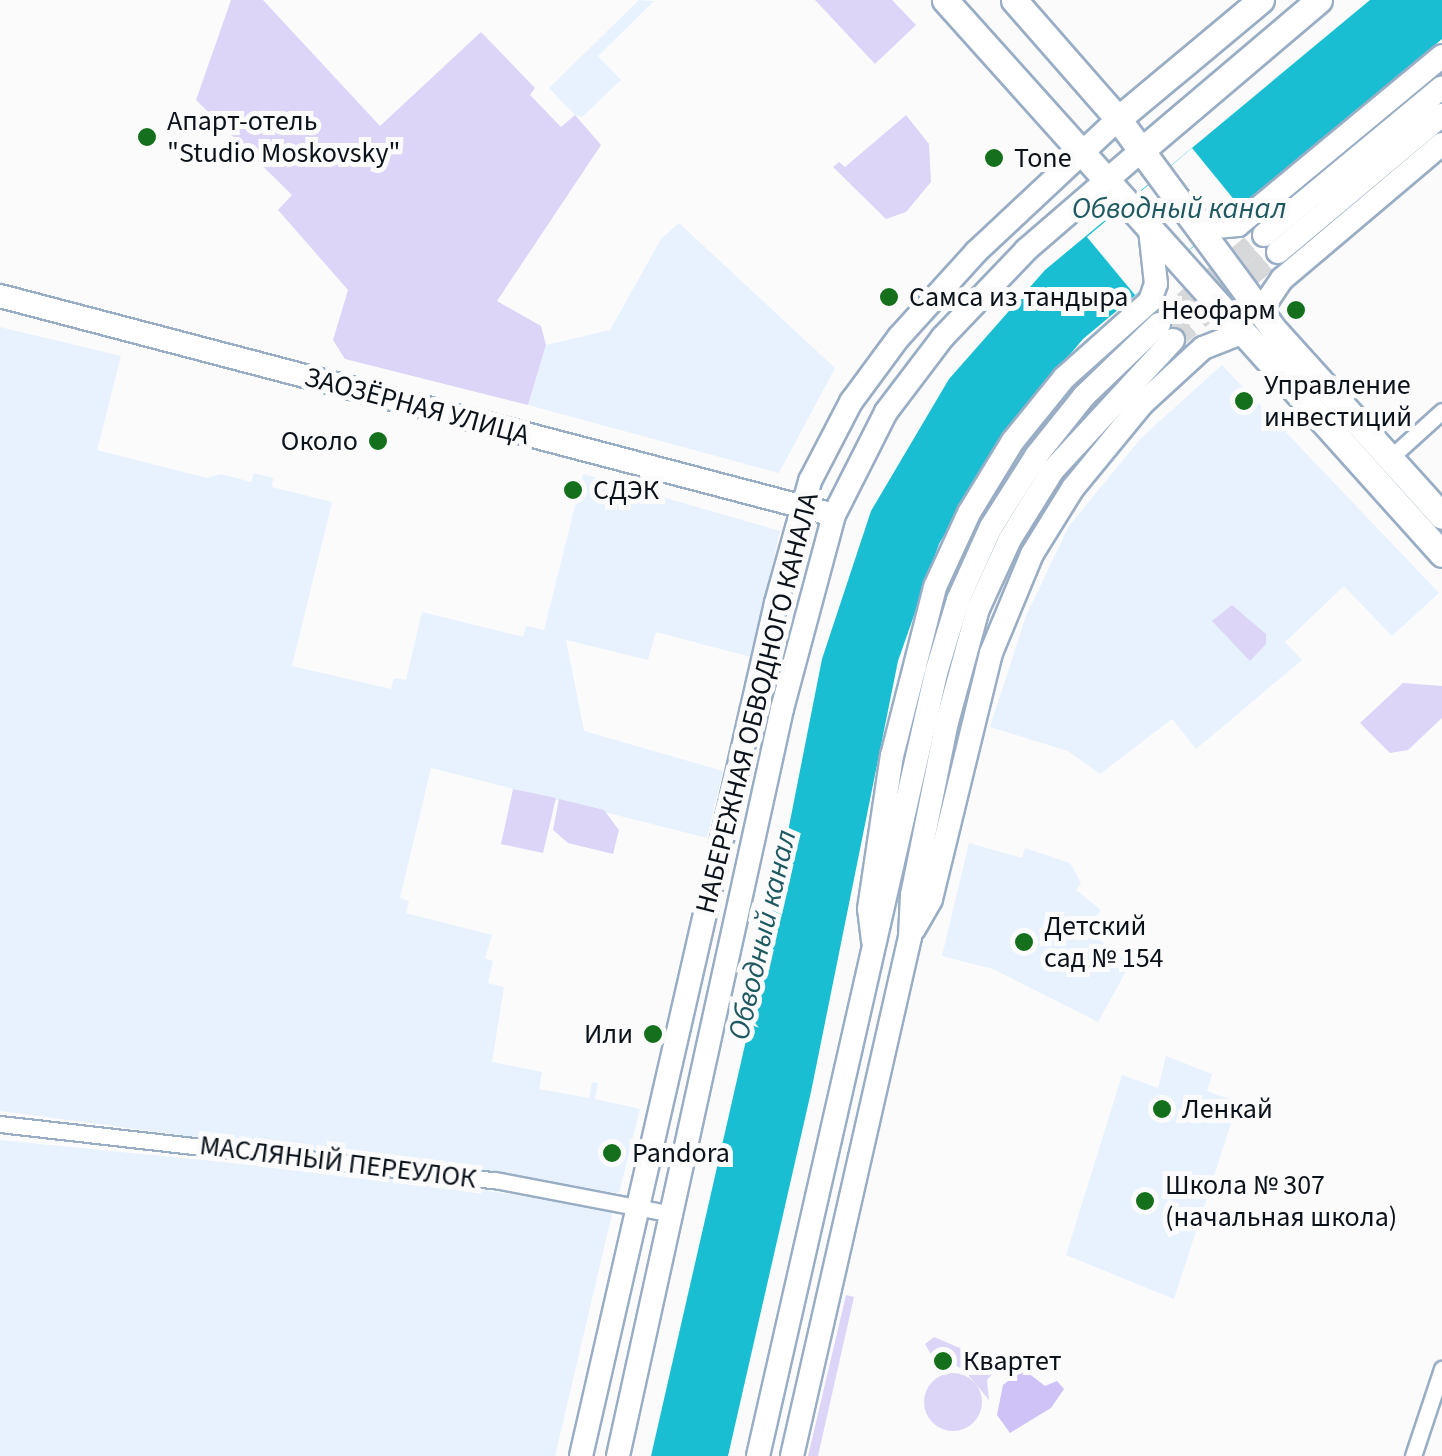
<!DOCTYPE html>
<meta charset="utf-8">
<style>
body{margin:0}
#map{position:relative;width:1442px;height:1456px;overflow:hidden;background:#fbfbfb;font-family:"Source Sans 3",sans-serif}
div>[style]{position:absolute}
.built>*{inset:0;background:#e7f2fe}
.green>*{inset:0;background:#dcd5f7}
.round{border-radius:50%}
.forest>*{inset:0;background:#cec2f7}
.water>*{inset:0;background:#19bed2}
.pier>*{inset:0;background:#fbfbfb}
.secondary-tunnel>*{height:22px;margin-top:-11px;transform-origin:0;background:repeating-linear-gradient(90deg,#d7d8d9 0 22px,transparent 0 33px)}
.roads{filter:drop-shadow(2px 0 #99adc4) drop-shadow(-2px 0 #99adc4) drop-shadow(0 2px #99adc4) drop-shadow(0 -2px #99adc4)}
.street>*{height:15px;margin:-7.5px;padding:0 7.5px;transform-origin:7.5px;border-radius:7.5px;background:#fff}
.secondary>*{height:22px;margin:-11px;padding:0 11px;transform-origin:11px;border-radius:11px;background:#fff}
.primary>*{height:25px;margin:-12.5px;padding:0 12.5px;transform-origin:12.5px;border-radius:12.5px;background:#fff}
.dots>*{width:28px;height:28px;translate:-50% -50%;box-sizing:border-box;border:5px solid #fbfbfb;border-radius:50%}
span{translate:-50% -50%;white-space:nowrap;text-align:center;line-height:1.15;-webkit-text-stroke:10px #fbfbfb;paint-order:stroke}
.poi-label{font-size:28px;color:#0b121a}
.left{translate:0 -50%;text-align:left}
.right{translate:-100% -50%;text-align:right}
.street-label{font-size:28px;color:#0b121a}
.water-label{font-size:30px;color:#1e5962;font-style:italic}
</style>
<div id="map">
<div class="built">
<div style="clip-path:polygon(639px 0,654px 1px,598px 56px,621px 80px,582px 117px,575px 115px,549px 88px)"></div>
<div style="clip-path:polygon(679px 223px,835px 368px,779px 473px,528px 405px,546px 345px,610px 330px,661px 239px)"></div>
<div style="clip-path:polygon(0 327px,121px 356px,97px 450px,207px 478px,221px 474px,251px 482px,254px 473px,273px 478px,272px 487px,332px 502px,292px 666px,391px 689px,394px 678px,406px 680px,422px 612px,523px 637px,526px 626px,544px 630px,583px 474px,780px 531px,751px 657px,656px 632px,648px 660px,566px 640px,584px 731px,723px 771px,707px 838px,431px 768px,400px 898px,409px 901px,406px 913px,492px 935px,485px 958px,493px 961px,488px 983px,504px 987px,492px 1062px,542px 1072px,539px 1089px,589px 1098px,592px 1082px,598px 1083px,595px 1099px,640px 1109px,619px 1193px,0 1111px)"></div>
<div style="clip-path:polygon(1222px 365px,1439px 593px,1392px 636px,1344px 586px,1285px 642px,1302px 660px,1196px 749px,1172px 719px,1100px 774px,1068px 751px,990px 727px,1026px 616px,1069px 526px,1142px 437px)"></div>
<div style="clip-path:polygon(969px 843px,1022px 858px,1025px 848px,1070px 863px,1081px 883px,1076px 890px,1101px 910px,1086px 929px,1130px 964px,1098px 1022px,993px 969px,942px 956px)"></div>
<div style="clip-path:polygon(1166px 1056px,1212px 1074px,1207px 1091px,1238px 1102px,1174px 1299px,1066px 1255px,1122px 1075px,1158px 1088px)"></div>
<div style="clip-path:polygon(0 1140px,444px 1184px,613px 1210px,555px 1456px,0 1456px)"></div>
</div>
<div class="green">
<div style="clip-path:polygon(231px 0,263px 0,380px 126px,481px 32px,535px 88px,530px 95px,561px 127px,575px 115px,601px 145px,497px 301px,541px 326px,546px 345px,528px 405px,345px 359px,333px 340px,348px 290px,278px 210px,292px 195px,196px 100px)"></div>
<div style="clip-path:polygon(815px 0,892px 0,916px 25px,875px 64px)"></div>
<div style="clip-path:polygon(906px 115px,929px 144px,931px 182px,906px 212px,886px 219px,833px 167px,839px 162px,845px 167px)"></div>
<div style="clip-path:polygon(1232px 605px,1266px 634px,1266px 644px,1250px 661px,1212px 621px)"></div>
<div style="clip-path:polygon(1403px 683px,1442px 686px,1442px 718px,1408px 750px,1390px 753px,1360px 723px)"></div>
<div style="clip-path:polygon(513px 789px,556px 798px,543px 853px,501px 844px)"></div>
<div style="clip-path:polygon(559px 799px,604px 810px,619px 830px,613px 854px,568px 843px,553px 830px)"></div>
<div style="clip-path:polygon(846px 1295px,854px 1297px,818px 1456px,808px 1456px)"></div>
<div style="clip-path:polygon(934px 1337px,1000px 1365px,987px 1380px,989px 1400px,965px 1371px,947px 1360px,935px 1361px,925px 1344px)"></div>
<div class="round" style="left:924px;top:1373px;width:58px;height:58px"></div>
</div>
<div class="forest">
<div style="clip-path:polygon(1023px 1369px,1045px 1386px,1057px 1381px,1064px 1389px,1051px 1408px,1010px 1433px,997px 1415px,1003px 1385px)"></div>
</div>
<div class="water">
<div style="clip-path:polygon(1370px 0,1442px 0,1442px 39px,1083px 339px,1003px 434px,939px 544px,898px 661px,811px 1092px,728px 1456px,651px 1456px,752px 1014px,822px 659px,871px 511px,949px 379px,1045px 270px)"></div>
</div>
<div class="pier">
<div style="clip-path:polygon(1192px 148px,1240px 207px,1135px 295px,1087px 237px)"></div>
</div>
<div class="secondary-tunnel">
<div style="left:1159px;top:324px;width:138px;rotate:-40.3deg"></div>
<div style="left:1173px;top:340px;width:137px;rotate:-40deg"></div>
</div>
<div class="roads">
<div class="street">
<div style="left:1390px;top:458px;width:70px;rotate:-42.1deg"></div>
<div style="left:0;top:1124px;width:498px;rotate:6.5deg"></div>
<div style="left:495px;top:1180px;width:182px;rotate:10.8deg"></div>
<div style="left:1413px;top:1456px;width:92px;rotate:-71.6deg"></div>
</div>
<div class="secondary">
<div style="left:1192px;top:217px;width:26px;rotate:23deg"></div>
<div style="left:1216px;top:227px;width:22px;rotate:-5deg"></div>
<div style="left:1238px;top:225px;width:265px;rotate:-39.6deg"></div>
<div style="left:1264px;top:235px;width:231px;rotate:-39.7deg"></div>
<div style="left:1278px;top:252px;width:214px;rotate:-39.9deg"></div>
<div style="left:0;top:296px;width:862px;rotate:14.71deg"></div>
<div style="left:1261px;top:310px;width:37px;rotate:-56deg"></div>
<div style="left:1282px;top:279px;width:209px;rotate:-40.2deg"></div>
<div style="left:914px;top:929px;width:34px;rotate:-60deg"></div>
<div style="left:931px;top:899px;width:253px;rotate:-76.3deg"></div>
<div style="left:991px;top:653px;width:107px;rotate:-67.5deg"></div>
<div style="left:1032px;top:554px;width:78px;rotate:-58.2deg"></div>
<div style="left:1073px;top:488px;width:109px;rotate:-50.6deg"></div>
<div style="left:1142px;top:404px;width:83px;rotate:-42.6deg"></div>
<div style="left:1203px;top:348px;width:41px;rotate:-21.5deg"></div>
<div style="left:873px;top:941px;width:32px;rotate:-97deg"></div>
<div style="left:869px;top:909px;width:155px;rotate:-81.5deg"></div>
<div style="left:892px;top:756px;width:174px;rotate:-75.7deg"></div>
<div style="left:935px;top:587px;width:81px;rotate:-65.3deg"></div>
<div style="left:969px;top:513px;width:84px;rotate:-58.6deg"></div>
<div style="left:1013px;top:441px;width:81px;rotate:-51deg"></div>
<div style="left:1064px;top:378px;width:115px;rotate:-41.8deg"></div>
<div style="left:1150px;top:301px;width:18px;rotate:-71deg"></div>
<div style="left:1156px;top:284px;width:54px;rotate:-96.3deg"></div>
<div style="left:581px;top:1456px;width:875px;rotate:-77.12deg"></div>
<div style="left:776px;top:603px;width:127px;rotate:-74.4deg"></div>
<div style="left:810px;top:481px;width:89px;rotate:-62.6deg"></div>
<div style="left:851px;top:402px;width:81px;rotate:-53.6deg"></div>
<div style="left:899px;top:337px;width:115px;rotate:-47.8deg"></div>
<div style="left:976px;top:252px;width:195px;rotate:-43.1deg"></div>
<div style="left:618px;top:1456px;width:765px;rotate:-77.62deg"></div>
<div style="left:782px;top:709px;width:201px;rotate:-75deg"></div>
<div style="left:834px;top:515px;width:115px;rotate:-63.2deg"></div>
<div style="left:886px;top:412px;width:94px;rotate:-52.8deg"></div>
<div style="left:943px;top:337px;width:120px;rotate:-46.3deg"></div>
<div style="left:1026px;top:250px;width:153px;rotate:-40.8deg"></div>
<div style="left:758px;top:1456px;width:803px;rotate:-77.19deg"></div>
<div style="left:936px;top:673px;width:76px;rotate:-73.2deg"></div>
<div style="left:958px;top:600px;width:80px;rotate:-65.7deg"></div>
<div style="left:991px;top:527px;width:84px;rotate:-57.6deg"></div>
<div style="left:1036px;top:456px;width:77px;rotate:-51.3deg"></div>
<div style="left:1084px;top:396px;width:104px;rotate:-43.8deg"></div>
<div style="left:792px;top:1456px;width:532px;rotate:-77.19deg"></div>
<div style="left:910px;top:937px;width:42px;rotate:-87.3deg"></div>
<div style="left:912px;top:895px;width:177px;rotate:-78.6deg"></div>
<div style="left:947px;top:722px;width:117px;rotate:-74.7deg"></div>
<div style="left:978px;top:609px;width:77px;rotate:-65.4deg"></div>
<div style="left:1010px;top:539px;width:81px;rotate:-58.1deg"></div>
<div style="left:1053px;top:470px;width:177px;rotate:-47.3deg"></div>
</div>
<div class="primary">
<div style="left:945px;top:0;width:744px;rotate:48.1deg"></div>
<div style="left:1014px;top:0;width:158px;rotate:48.8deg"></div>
<div style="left:1118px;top:119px;width:264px;rotate:53.5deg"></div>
<div style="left:1275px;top:331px;width:249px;rotate:47.9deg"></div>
<div style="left:1118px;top:119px;width:186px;rotate:-39.8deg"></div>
<div style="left:1142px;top:150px;width:232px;rotate:-40.3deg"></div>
</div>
</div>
<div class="dots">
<div style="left:147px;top:137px;background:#14701c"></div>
<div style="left:994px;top:158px;background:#14701c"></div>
<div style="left:889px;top:297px;background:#14701c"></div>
<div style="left:1296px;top:310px;background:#14701c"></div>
<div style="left:1244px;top:401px;background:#14701c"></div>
<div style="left:378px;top:441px;background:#14701c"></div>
<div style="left:573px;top:490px;background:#14701c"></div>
<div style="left:1024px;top:942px;background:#14701c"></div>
<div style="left:653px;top:1034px;background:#14701c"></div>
<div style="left:1162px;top:1109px;background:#14701c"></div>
<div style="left:612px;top:1153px;background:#14701c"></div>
<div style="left:1145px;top:1201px;background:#14701c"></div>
<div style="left:943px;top:1361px;background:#14701c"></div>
</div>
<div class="poi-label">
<span class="left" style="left:167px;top:137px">Апарт-отель<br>"Studio Moskovsky"</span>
<span class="left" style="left:1014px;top:158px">Tone</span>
<span class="left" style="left:909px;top:297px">Самса из тандыра</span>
<span class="right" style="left:1276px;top:310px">Неофарм</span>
<span class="left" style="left:1264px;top:401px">Управление<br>инвестиций</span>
<span class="right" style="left:358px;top:441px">Около</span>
<span class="left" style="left:593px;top:490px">СДЭК</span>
<span class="left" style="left:1044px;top:942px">Детский<br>сад № 154</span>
<span class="right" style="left:633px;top:1034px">Или</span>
<span class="left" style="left:1182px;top:1109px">Ленкай</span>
<span class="left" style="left:632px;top:1153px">Pandora</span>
<span class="left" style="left:1165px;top:1201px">Школа № 307<br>(начальная школа)</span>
<span class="left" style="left:963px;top:1361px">Квартет</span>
</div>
<div class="street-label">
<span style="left:417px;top:406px;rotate:15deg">ЗАОЗЁРНАЯ УЛИЦА</span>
<span style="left:757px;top:703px;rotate:-76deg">НАБЕРЕЖНАЯ ОБВОДНОГО КАНАЛА</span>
<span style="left:338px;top:1162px;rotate:7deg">МАСЛЯНЫЙ ПЕРЕУЛОК</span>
</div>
<div class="water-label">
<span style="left:1179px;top:209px">Обводный канал</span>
<span style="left:763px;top:935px;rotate:-77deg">Обводный канал</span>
</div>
</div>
